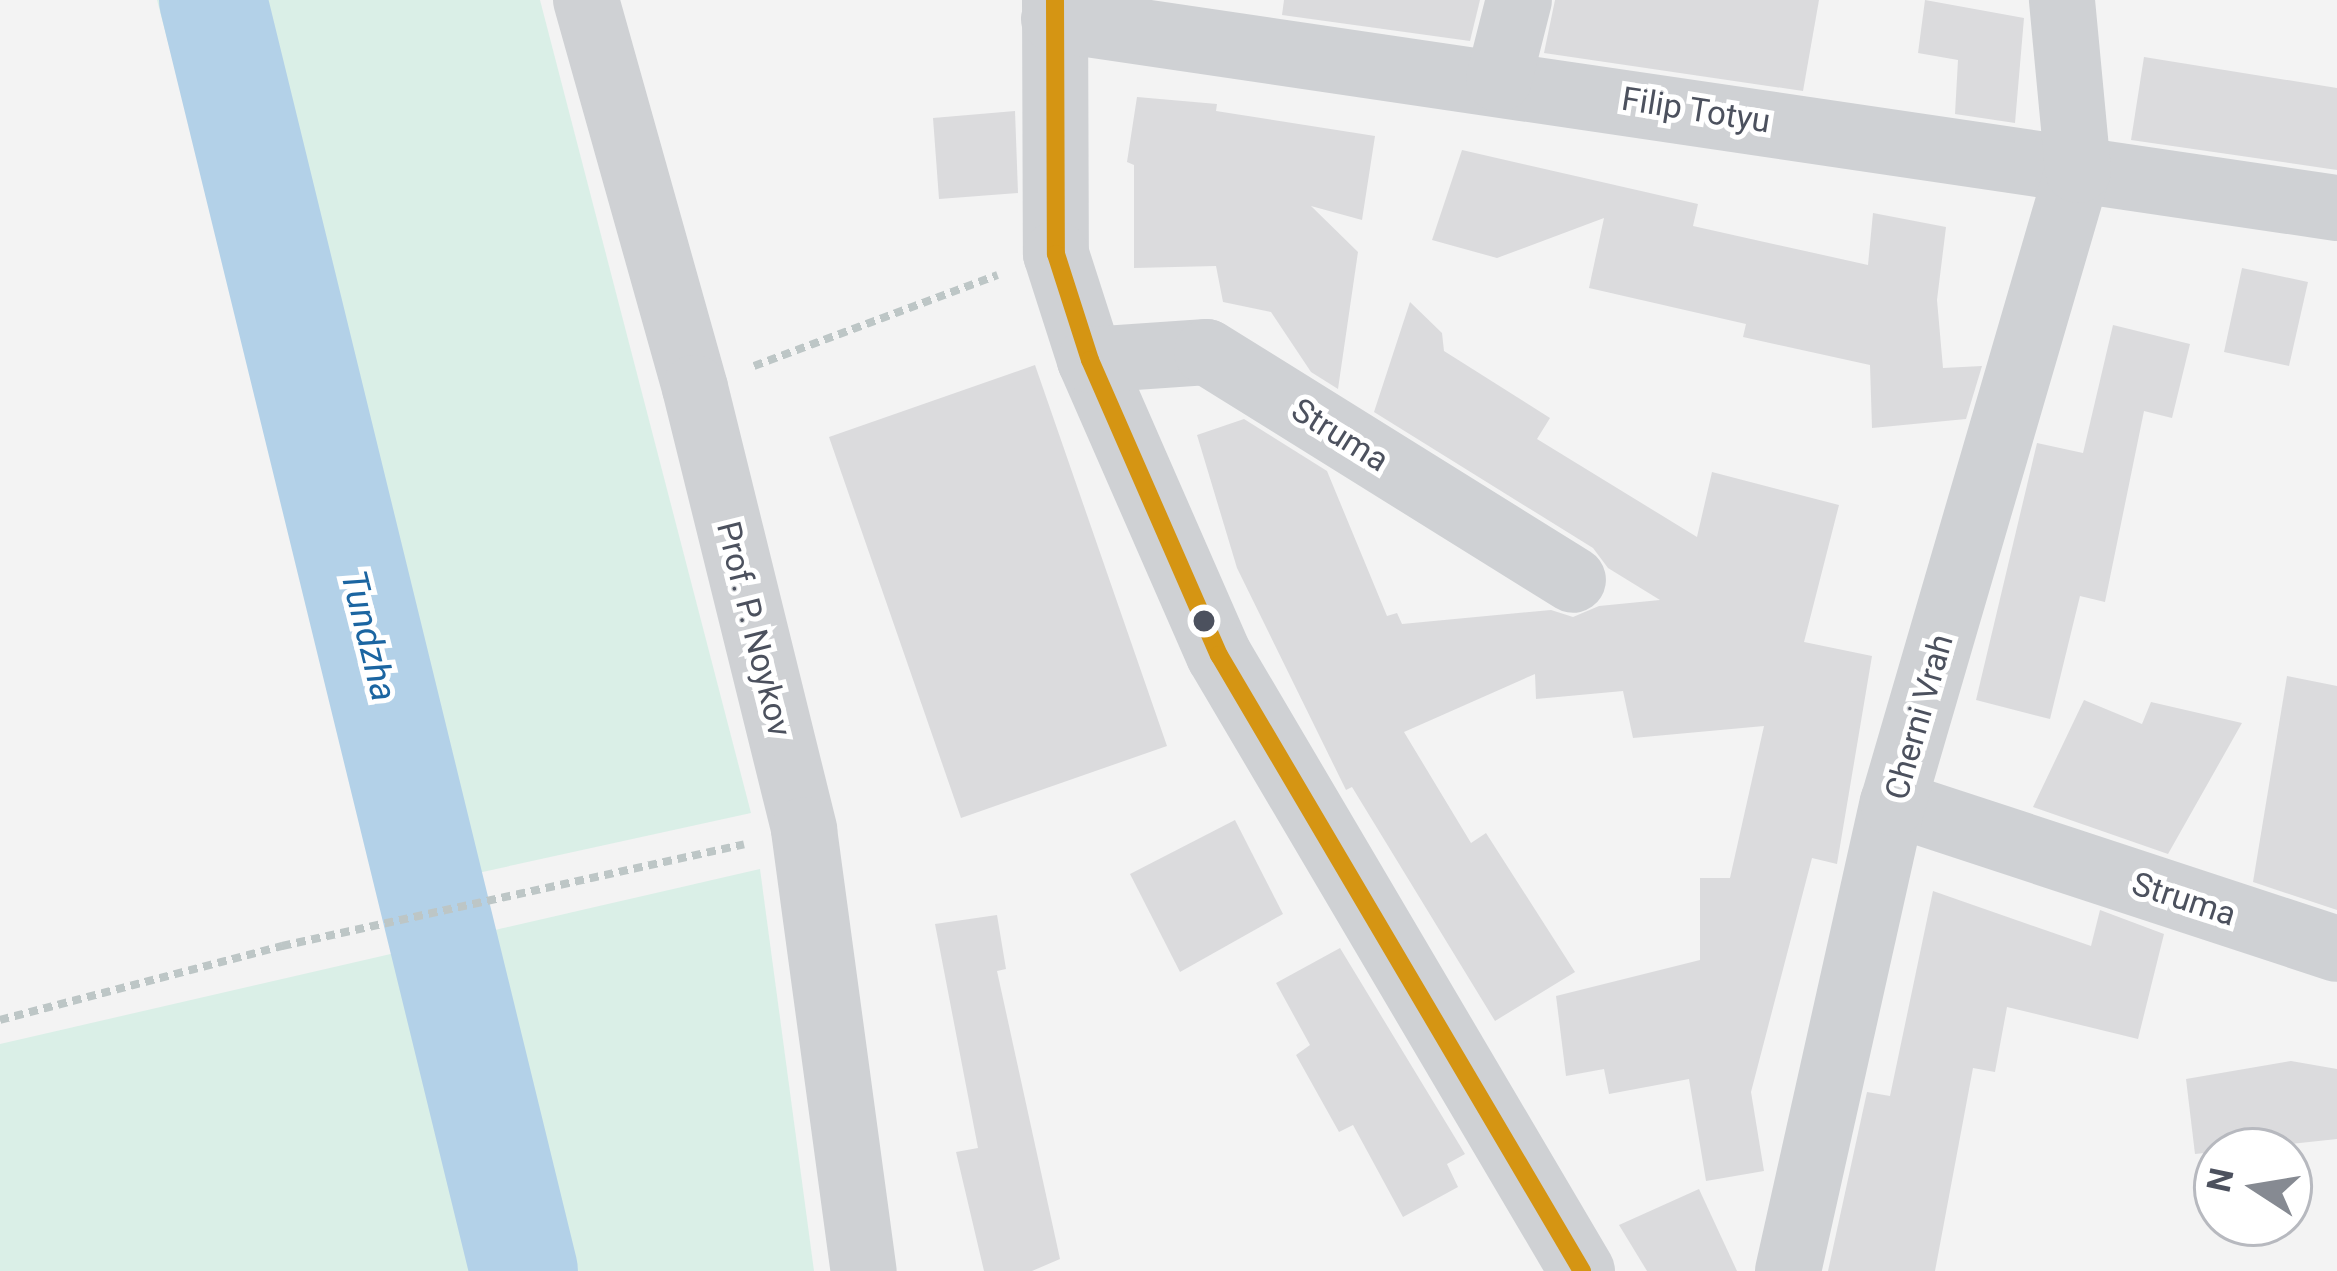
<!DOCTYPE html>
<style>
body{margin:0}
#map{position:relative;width:2337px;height:1271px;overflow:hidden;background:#f3f3f3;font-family:Roboto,sans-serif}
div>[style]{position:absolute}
.green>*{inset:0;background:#daefe7}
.river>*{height:108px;margin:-54px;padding:0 54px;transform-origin:54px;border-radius:54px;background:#b3d1e8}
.building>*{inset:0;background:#dbdbdd}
.path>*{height:8px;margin-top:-4px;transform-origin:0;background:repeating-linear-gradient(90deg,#bdc6c6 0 9px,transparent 0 15px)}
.minor>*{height:66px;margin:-33px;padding:0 33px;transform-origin:33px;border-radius:33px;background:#cfd1d4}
.bus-1>*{height:18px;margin:-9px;padding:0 9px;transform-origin:9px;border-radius:9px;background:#d59513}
.dots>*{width:33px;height:33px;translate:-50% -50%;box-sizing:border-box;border:6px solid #fff;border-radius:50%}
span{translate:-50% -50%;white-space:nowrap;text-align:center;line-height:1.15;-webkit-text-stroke:10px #fff;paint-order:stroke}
.street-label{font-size:33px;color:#4c515e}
.water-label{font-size:36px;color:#1b65a1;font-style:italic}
.north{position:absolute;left:2193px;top:1127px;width:120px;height:120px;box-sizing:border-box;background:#fff;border:3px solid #b7b9bf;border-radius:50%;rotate:282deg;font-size:33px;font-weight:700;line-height:48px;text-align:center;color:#4c515e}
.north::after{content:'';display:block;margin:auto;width:42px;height:54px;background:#868a92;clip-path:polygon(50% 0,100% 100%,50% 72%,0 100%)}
</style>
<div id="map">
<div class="green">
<div style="clip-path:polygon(157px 0,540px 0,751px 813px,391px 892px)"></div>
<div style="clip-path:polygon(760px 869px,814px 1271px,0 1271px,0 1044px)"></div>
</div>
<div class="river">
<div style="left:213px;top:0;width:1308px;rotate:76.25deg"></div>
</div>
<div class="building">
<div style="clip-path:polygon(1284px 0,1480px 0,1470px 41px,1282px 15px)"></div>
<div style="clip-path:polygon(1555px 0,1819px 0,1803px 91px,1544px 53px)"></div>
<div style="clip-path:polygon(1925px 0,2024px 18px,2015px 123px,1955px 114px,1958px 60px,1918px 53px)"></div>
<div style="clip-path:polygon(2144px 57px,2337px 88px,2337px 170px,2131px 140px)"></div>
<div style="clip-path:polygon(1137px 97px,1217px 104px,1216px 111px,1375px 136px,1362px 220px,1311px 206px,1358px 252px,1338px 389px,1311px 372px,1271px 312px,1223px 302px,1216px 266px,1134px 268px,1134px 165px,1127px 162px)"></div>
<div style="clip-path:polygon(1015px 111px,1018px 193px,939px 199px,933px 118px)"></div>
<div style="clip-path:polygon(1462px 150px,1698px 204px,1693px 226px,1868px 265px,1873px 213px,1946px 227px,1937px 300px,1943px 368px,1982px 366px,1966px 419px,1872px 428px,1870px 365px,1743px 337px,1746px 324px,1589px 288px,1604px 218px,1497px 258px,1432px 240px)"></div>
<div style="clip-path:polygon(2242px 268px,2308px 282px,2289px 366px,2224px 352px)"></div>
<div style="clip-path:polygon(1410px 302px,1442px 333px,1444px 351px,1550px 418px,1537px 439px,1697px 537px,1712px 472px,1839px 505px,1804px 642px,1872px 656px,1837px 864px,1812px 858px,1751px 1092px,1764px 1171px,1706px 1181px,1689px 1079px,1609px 1094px,1604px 1069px,1566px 1076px,1556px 996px,1700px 960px,1700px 878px,1730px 878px,1764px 726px,1633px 738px,1623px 691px,1536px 699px,1535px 674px,1404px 732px,1471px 843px,1486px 833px,1575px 972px,1495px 1021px,1352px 787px,1346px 790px,1237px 568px,1197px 435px,1244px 419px,1327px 471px,1387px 616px,1397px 613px,1402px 624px,1551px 610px,1573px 617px,1599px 606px,1660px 600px,1608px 568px,1593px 548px,1374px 412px)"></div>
<div style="clip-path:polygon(2113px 325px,2190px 344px,2172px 418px,2144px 411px,2105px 602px,2080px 596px,2050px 719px,1976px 700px,2037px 443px,2083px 453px)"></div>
<div style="clip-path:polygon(1035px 365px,1167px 746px,961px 818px,829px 437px)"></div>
<div style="clip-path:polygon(2287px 676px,2337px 686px,2337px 910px,2253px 882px)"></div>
<div style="clip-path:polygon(2084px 700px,2142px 724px,2151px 702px,2242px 723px,2168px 854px,2033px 807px)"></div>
<div style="clip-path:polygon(1235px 820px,1283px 914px,1180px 972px,1130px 874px)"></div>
<div style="clip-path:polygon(1933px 891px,2091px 946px,2100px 910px,2164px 934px,2138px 1039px,2007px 1007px,1995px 1072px,1973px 1068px,1935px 1271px,1828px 1271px,1867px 1092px,1890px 1096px)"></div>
<div style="clip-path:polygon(997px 915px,1006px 969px,997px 971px,1060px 1259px,1032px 1271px,984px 1271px,956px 1152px,978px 1148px,935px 924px)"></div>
<div style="clip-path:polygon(1340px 948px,1465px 1154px,1447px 1164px,1458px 1187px,1403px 1217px,1353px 1125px,1339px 1132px,1296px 1055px,1310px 1045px,1276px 983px)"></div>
<div style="clip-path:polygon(2291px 1061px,2337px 1069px,2337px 1139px,2195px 1154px,2186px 1079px)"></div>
<div style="clip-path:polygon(1699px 1189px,1737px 1271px,1647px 1271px,1619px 1225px)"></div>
</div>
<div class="path">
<div style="left:754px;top:366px;width:260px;rotate:-20.5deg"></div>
<div style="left:0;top:1020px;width:292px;rotate:-14.7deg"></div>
<div style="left:282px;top:946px;width:473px;rotate:-12.4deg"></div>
</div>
<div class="minor">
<div style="left:586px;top:0;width:403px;rotate:74.3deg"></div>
<div style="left:695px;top:388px;width:455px;rotate:76.1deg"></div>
<div style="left:804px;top:830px;width:445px;rotate:82.3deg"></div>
<div style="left:1055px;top:0;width:254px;rotate:89.8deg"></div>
<div style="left:1056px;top:254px;width:111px;rotate:72.2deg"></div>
<div style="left:1090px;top:360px;width:322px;rotate:66.4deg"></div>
<div style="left:1219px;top:655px;width:715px;rotate:59.49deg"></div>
<div style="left:1054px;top:19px;width:1297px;rotate:8.38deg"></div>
<div style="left:1499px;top:79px;width:81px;rotate:-75.8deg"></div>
<div style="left:1090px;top:360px;width:117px;rotate:-3.9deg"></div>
<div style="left:1207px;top:352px;width:431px;rotate:31.9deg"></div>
<div style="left:1893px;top:803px;width:467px;rotate:18.2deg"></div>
<div style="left:1788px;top:1271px;width:480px;rotate:-77.4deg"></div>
<div style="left:1893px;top:803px;width:659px;rotate:-73.71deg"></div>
<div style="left:2078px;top:170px;width:171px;rotate:-95.4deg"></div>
</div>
<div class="bus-1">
<div style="left:1055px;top:0;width:254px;rotate:89.8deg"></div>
<div style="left:1056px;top:254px;width:111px;rotate:72.2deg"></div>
<div style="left:1090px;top:360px;width:322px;rotate:66.4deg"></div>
<div style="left:1219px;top:655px;width:715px;rotate:59.49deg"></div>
</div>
<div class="dots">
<div style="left:1204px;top:621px;background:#4c515e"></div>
</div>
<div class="street-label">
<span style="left:1696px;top:110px;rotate:9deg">Filip Totyu</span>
<span style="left:1340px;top:435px;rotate:32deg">Struma</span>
<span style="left:754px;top:629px;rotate:76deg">Prof. P. Noykov</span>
<span style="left:1919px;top:717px;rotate:-74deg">Cherni Vrah</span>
<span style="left:2184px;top:899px;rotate:18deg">Struma</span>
</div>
<div class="water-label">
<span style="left:368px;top:636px;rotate:76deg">Tundzha</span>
</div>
<div class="north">N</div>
</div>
